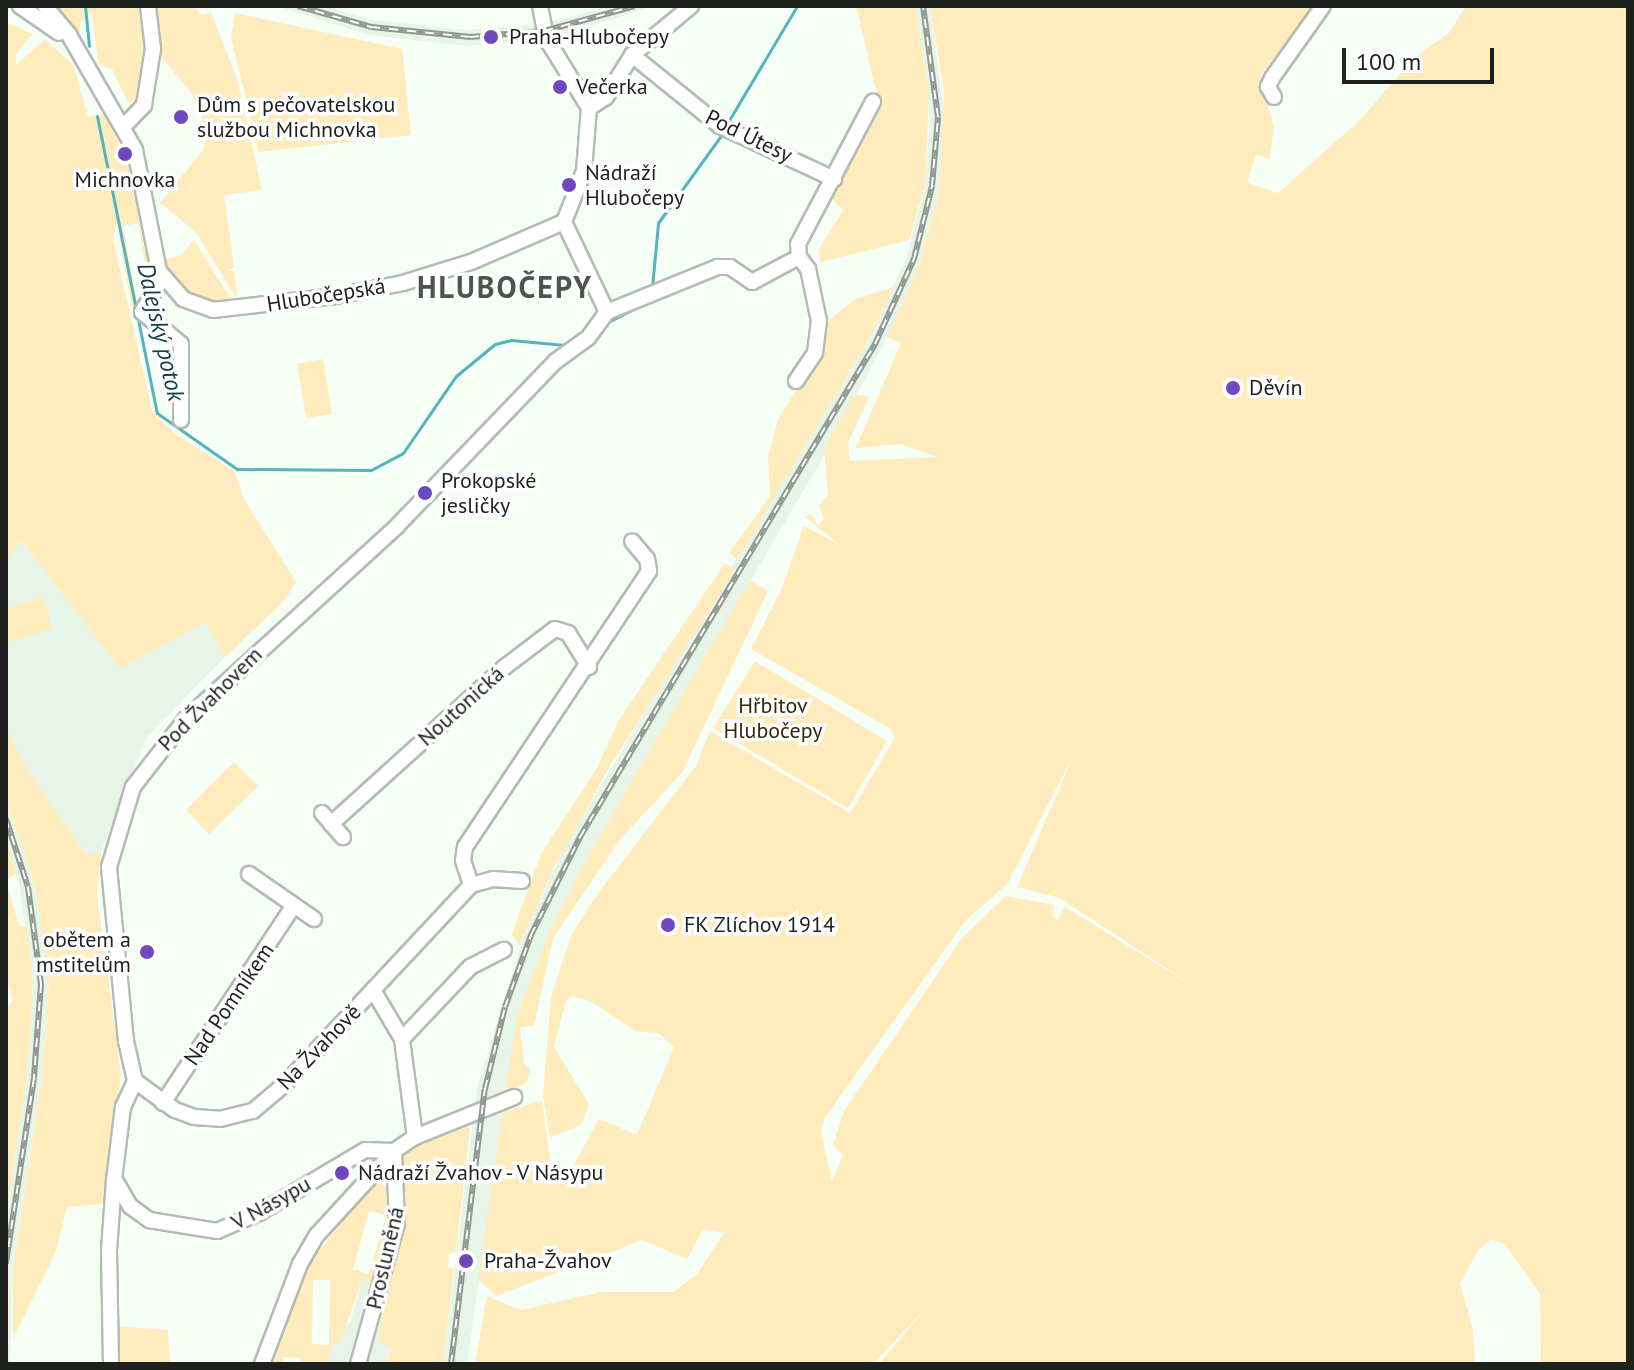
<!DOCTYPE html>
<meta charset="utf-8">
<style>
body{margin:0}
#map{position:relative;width:1634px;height:1370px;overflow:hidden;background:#f5fff6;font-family:"PT Sans",sans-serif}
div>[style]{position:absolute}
.built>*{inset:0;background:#e6f5e7}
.green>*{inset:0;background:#ffebbc}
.stream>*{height:3px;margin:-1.5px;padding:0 1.5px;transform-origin:1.5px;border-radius:1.5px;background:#55b3bf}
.roads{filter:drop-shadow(2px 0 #b3bcb3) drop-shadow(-2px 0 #b3bcb3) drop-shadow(0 2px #b3bcb3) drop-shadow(0 -2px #b3bcb3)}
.minor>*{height:14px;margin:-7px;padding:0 7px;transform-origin:7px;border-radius:7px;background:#fff}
.rail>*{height:6px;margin-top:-3px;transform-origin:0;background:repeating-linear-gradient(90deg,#fff 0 9px,#909791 0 18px);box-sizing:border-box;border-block:2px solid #909791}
.dots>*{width:22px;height:22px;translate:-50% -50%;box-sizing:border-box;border:4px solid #fff;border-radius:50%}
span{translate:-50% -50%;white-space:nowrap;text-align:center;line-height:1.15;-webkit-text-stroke:7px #fff;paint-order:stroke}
.poi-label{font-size:22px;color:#1d201d}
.left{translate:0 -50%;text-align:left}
.right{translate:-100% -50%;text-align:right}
.street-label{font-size:22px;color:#1d201d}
.park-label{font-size:22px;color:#34280a}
.water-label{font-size:24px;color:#144045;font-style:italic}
.district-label{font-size:30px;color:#4c544d;font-weight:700;letter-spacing:2px}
.frame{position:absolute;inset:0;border:8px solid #1d201d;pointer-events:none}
.scale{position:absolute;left:1342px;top:48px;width:152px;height:36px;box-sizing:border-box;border:4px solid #1d201d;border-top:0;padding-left:10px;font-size:24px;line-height:28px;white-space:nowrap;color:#1d201d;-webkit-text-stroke:6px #fff;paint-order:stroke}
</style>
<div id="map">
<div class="built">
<div style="clip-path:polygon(277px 6px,322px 6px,372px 20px,467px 30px,542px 24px,610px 6px,653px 6px,553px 38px,467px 46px,369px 35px)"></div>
<div style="clip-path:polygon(915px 6px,930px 6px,945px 117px,940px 187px,921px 261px,894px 325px,818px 466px,585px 861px,550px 931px,517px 1016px,467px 1364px,443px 1364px,477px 1088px,524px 935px,569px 838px,868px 340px,907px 256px,925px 185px,930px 117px)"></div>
<div style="clip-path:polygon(20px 539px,120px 669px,205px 622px,225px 657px,146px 738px,101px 852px,86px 856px,25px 766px,6px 727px,6px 561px)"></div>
<div style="clip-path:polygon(6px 799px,35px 886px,49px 984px,42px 1079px,13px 1269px,10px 1364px,6px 1364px,6px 1214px,27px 1077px,33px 984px,20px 889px,6px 839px)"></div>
<div style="clip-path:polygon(362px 1279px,389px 1288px,377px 1340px,392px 1349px,387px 1364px,327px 1364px,333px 1340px,351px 1321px)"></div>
</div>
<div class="green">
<div style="clip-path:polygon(54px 6px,143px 6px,146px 56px,138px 102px,128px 102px,112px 69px,99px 65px,91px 11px,80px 24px,81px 45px)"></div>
<div style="clip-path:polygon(154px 6px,193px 6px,202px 15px,211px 12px,237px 79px,262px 190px,224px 195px,234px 267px,227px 271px,234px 271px,238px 301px,196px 232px,160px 203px,204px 149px,205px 125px,190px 91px,157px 52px)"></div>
<div style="clip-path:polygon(856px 6px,915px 6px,929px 92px,925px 185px,909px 240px,821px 262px,818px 250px,843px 211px,830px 196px,878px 99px)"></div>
<div style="clip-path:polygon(evenodd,930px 6px,1315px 6px,1260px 76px,1274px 127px,1270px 159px,1256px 154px,1247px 183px,1278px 193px,1360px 120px,1414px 58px,1449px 33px,1466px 6px,1628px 6px,1628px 1364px,1541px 1364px,1540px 1294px,1505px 1244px,1491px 1239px,1478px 1250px,1460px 1284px,1473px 1329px,1475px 1364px,879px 1364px,927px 1307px,873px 1364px,475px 1364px,487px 1296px,521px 1310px,601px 1292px,674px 1292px,697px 1274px,724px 1233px,703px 1229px,687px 1259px,642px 1240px,496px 1296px,478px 1279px,503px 1112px,542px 1101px,551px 1167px,571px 1170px,599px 1119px,637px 1135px,674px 1047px,658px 1033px,636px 1031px,590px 1001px,572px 996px,566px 1000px,554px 1047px,589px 1104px,581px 1125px,550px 1137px,543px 1096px,551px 997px,572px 934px,596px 896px,696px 766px,710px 731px,850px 813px,895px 738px,891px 729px,751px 649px,782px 588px,804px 526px,840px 545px,805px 517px,811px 514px,818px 525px,824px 519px,819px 506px,828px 494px,824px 448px,855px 394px,869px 397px,848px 443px,850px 461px,937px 457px,900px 444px,856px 448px,901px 343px,887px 337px,921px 261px,940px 187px,944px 91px,930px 6px,1075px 752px,1017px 887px,1060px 898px,1198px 989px,1065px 907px,1058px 919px,1053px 918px,1054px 905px,1006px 896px,962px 938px,844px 1111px,833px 1145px,843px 1155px,832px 1182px,821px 1132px,824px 1119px,966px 920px,1008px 883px,1075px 752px)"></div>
<div style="clip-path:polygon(235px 13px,402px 49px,411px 135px,259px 152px,231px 38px)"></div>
<div style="clip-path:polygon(6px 22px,32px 34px,16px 55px,16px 65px,45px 39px,74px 66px,88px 117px,104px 114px,134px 175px,142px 239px,154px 280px,145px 265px,138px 223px,123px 226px,139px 315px,135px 316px,128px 288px,117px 221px,113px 239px,152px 411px,174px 433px,234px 471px,245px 501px,296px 582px,284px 601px,225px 657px,205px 622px,120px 669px,21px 540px,6px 561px)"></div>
<div style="clip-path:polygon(194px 240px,234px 304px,189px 295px,173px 281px,164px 260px,181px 255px)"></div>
<div style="clip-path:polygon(894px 287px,868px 340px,737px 560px,729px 553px,770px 496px,768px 458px,778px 419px,822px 350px,828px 321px,855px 299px)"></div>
<div style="clip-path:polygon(323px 359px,332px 414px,306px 418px,297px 364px)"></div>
<div style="clip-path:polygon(725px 563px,735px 570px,611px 764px,555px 866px,519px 946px,512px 934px,541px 854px,597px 768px,619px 720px)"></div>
<div style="clip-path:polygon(750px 580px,768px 591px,682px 773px,621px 838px,553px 938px,534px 1026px,520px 1027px,524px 1064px,530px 1069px,527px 1082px,505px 1094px,517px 1016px,550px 931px,585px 861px)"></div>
<div style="clip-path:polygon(43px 597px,52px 629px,9px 642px,6px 609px)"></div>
<div style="clip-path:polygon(755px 661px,887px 741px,848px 808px,713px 728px)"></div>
<div style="clip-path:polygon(6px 727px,25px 766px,86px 855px,101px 852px,97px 894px,121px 1075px,102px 1204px,67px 1207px,56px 1251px,13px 1339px,13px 1269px,42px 1079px,49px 984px,35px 886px,6px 799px)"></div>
<div style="clip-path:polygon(234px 762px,258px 786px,209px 834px,186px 810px)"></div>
<div style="clip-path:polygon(6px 839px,16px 873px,6px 881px,19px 926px,27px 926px,33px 984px,27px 1077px,6px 1214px,6px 1011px,12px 1001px,6px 971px)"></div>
<div style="clip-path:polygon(470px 1127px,456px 1252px,449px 1254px,448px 1267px,454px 1269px,443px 1364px,387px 1364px,392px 1349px,377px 1340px,404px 1225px,402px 1159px,428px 1138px)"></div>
<div style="clip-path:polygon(evenodd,375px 1181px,389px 1189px,389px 1217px,372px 1282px,362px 1280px,340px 1343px,333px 1341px,327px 1364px,300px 1364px,300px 1358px,283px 1357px,283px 1364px,269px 1364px,306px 1267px,375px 1181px,369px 1211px,386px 1215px,369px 1274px,353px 1269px,369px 1211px,375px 1181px,313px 1280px,330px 1280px,329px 1345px,312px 1344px,313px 1280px)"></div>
<div style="clip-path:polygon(117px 1326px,168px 1330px,170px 1364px,114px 1364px)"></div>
</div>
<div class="stream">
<div style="left:85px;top:6px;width:40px;rotate:84.3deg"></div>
<div style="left:97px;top:116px;width:303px;rotate:78.6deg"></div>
<div style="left:157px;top:413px;width:98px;rotate:35deg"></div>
<div style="left:237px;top:469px;width:134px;rotate:0.4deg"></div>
<div style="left:371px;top:470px;width:36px;rotate:-28deg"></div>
<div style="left:403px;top:453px;width:93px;rotate:-55.5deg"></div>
<div style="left:456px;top:376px;width:50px;rotate:-39.4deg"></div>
<div style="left:495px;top:344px;width:16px;rotate:-14deg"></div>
<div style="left:511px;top:340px;width:54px;rotate:5.3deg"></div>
<div style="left:728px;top:122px;width:135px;rotate:-59.3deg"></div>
<div style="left:652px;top:287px;width:64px;rotate:-84.6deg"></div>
<div style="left:658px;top:223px;width:111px;rotate:-54.2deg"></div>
<div style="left:608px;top:322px;width:36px;rotate:-27deg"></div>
</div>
<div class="roads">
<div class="minor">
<div style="left:20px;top:6px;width:47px;rotate:34.7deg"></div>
<div style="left:45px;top:6px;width:38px;rotate:50deg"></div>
<div style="left:69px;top:35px;width:133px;rotate:60.1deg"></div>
<div style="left:135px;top:150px;width:123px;rotate:78.8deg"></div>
<div style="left:159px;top:271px;width:37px;rotate:49deg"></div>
<div style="left:183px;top:299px;width:32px;rotate:20deg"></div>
<div style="left:213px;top:310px;width:124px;rotate:-6.5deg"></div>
<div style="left:336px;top:296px;width:68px;rotate:-11deg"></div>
<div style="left:403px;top:283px;width:71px;rotate:-17.2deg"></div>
<div style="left:471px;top:262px;width:101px;rotate:-23.3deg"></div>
<div style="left:564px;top:222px;width:55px;rotate:-68.6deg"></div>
<div style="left:584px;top:171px;width:63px;rotate:-85.5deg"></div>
<div style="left:540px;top:6px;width:33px;rotate:79deg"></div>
<div style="left:546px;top:38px;width:82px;rotate:58.4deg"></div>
<div style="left:632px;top:55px;width:113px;rotate:38.9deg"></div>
<div style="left:720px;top:126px;width:126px;rotate:24.9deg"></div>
<div style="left:1274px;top:97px;width:12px;rotate:-121deg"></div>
<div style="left:1268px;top:87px;width:10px;rotate:-66deg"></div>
<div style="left:1272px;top:78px;width:88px;rotate:-54.7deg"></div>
<div style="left:589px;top:108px;width:20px;rotate:-33deg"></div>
<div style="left:606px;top:97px;width:49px;rotate:-58.2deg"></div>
<div style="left:632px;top:55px;width:77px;rotate:-39.7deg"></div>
<div style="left:124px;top:126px;width:29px;rotate:-46deg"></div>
<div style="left:144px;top:105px;width:57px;rotate:-80.9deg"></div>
<div style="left:153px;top:49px;width:43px;rotate:-96.6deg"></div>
<div style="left:564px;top:222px;width:100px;rotate:64.5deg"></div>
<div style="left:799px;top:257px;width:13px;rotate:-94deg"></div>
<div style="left:798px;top:244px;width:161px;rotate:-62.2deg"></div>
<div style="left:163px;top:277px;width:41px;rotate:121deg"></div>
<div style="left:142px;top:312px;width:50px;rotate:39.4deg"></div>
<div style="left:181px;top:344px;width:76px;rotate:90deg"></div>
<div style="left:607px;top:312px;width:120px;rotate:-22.1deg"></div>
<div style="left:718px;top:267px;width:12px"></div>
<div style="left:730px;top:267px;width:27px;rotate:34deg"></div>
<div style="left:752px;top:282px;width:53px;rotate:-28deg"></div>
<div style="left:796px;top:381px;width:34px;rotate:-56deg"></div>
<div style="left:815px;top:353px;width:32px;rotate:-83deg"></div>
<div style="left:819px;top:321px;width:53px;rotate:-101.9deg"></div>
<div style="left:808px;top:269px;width:15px;rotate:-127deg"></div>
<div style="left:322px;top:813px;width:32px;rotate:49deg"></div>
<div style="left:331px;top:824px;width:236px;rotate:-42.1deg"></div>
<div style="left:506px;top:666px;width:61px;rotate:-37.1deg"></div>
<div style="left:555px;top:629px;width:14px;rotate:17deg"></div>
<div style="left:568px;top:633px;width:40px;rotate:58deg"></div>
<div style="left:249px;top:874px;width:79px;rotate:34.7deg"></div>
<div style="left:471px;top:885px;width:26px;rotate:-108deg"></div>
<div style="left:463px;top:860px;width:13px;rotate:-81deg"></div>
<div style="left:465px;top:847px;width:332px;rotate:-56.3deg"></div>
<div style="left:649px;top:571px;width:12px;rotate:-99deg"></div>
<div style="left:647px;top:559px;width:23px;rotate:-130deg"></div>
<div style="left:402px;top:1039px;width:99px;rotate:-46.6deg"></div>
<div style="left:470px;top:967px;width:38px;rotate:-27deg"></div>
<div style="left:135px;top:1081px;width:49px;rotate:35.9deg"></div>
<div style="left:175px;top:1110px;width:20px;rotate:20deg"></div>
<div style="left:194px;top:1117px;width:26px;rotate:4deg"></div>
<div style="left:220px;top:1119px;width:34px;rotate:-14deg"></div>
<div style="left:253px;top:1111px;width:42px;rotate:-40.2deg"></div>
<div style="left:285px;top:1084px;width:272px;rotate:-46.9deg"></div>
<div style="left:471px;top:885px;width:23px;rotate:-15deg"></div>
<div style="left:493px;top:879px;width:29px;rotate:4deg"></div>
<div style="left:163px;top:1103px;width:237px;rotate:-56.5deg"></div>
<div style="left:415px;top:1137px;width:107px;rotate:-22deg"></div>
<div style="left:115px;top:1180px;width:30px;rotate:60deg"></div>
<div style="left:130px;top:1206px;width:24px;rotate:36deg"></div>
<div style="left:149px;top:1220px;width:69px;rotate:9.2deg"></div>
<div style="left:217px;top:1231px;width:46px;rotate:-23.2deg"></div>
<div style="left:259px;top:1213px;width:123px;rotate:-30.7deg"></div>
<div style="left:365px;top:1150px;width:29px;rotate:2deg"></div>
<div style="left:111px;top:1364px;width:113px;rotate:-91deg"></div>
<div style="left:109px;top:1251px;width:71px;rotate:-86deg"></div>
<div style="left:114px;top:1180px;width:74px;rotate:-83deg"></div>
<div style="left:123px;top:1107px;width:29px;rotate:-65deg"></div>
<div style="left:135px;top:1081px;width:41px;rotate:-102.7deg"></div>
<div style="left:126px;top:1041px;width:175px;rotate:-95.6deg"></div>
<div style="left:109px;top:867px;width:84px;rotate:-73.3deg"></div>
<div style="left:133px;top:787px;width:86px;rotate:-52.1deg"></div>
<div style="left:186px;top:719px;width:286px;rotate:-42.4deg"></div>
<div style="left:397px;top:526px;width:229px;rotate:-46.1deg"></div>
<div style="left:556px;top:361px;width:39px;rotate:-36deg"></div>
<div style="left:588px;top:338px;width:32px;rotate:-54deg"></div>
<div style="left:262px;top:1364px;width:107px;rotate:-69.2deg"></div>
<div style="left:300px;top:1264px;width:34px;rotate:-60deg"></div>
<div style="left:317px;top:1235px;width:114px;rotate:-47.5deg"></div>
<div style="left:394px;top:1151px;width:25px;rotate:-34deg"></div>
<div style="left:415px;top:1137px;width:99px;rotate:-97.6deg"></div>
<div style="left:402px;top:1039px;width:57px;rotate:-120.6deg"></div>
<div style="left:358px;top:1364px;width:146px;rotate:-74.5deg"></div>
<div style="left:397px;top:1223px;width:72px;rotate:-92.4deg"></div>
</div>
</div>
<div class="rail">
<div style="left:298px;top:6px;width:76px;rotate:16deg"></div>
<div style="left:371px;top:27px;width:100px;rotate:5.8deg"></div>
<div style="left:470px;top:37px;width:74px;rotate:-4.6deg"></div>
<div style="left:544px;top:31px;width:94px;rotate:-15.4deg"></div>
<div style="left:6px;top:819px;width:71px;rotate:72.1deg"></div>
<div style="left:28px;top:887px;width:98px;rotate:82.4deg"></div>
<div style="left:41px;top:984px;width:94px;rotate:94.3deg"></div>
<div style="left:34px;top:1078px;width:188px;rotate:98.6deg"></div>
<div style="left:451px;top:1364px;width:277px;rotate:-83deg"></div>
<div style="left:485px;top:1089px;width:84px;rotate:-76.3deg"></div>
<div style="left:505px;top:1007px;width:77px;rotate:-70.1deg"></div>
<div style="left:531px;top:935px;width:110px;rotate:-63.4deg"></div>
<div style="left:580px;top:837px;width:575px;rotate:-59.1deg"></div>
<div style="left:875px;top:344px;width:94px;rotate:-65.4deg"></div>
<div style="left:914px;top:259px;width:75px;rotate:-76.1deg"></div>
<div style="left:932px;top:186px;width:69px;rotate:-85deg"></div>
<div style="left:938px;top:117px;width:112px;rotate:-97.7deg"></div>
</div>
<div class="dots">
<div style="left:491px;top:37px;background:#6f47bf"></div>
<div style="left:560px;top:87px;background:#6f47bf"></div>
<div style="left:181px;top:117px;background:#6f47bf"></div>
<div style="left:125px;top:154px;background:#6f47bf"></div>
<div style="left:569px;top:185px;background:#6f47bf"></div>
<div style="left:1233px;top:388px;background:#6f47bf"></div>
<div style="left:425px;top:493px;background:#6f47bf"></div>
<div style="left:668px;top:925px;background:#6f47bf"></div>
<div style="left:147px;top:952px;background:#6f47bf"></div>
<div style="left:342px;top:1173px;background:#6f47bf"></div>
<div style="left:466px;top:1261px;background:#6f47bf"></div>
</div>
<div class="poi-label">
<span class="left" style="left:509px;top:37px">Praha-Hlubočepy</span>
<span class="left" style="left:576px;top:87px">Večerka</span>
<span class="left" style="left:197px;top:117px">Dům s pečovatelskou<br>službou Michnovka</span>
<span class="left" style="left:585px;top:185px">Nádraží<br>Hlubočepy</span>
<span style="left:125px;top:180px">Michnovka</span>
<span class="left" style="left:1249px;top:388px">Děvín</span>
<span class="left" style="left:441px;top:493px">Prokopské<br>jesličky</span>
<span class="left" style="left:684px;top:925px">FK Zlíchov 1914</span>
<span class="right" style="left:131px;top:952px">obětem a<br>mstitelům</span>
<span class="left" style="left:358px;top:1173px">Nádraží Žvahov - V Násypu</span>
<span class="left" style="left:484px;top:1261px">Praha-Žvahov</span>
</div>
<div class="street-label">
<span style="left:749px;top:136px;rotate:26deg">Pod Útesy</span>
<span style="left:326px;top:295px;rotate:-9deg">Hlubočepská</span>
<span style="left:210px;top:699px;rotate:-45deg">Pod Žvahovem</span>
<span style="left:461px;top:706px;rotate:-42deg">Noutonická</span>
<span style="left:229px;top:1004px;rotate:-56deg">Nad Pomníkem</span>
<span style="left:319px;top:1047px;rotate:-46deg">Na Žvahově</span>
<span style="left:271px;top:1203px;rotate:-29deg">V Násypu</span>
<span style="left:385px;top:1258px;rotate:-77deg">Prosluněná</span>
</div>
<div class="park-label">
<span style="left:773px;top:718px">Hřbitov<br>Hlubočepy</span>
</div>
<div class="water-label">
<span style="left:161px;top:332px;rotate:77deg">Dalejský potok</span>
</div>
<div class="district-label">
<span style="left:505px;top:287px">HLUBOČEPY</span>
</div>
<div class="frame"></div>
<div class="scale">100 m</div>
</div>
